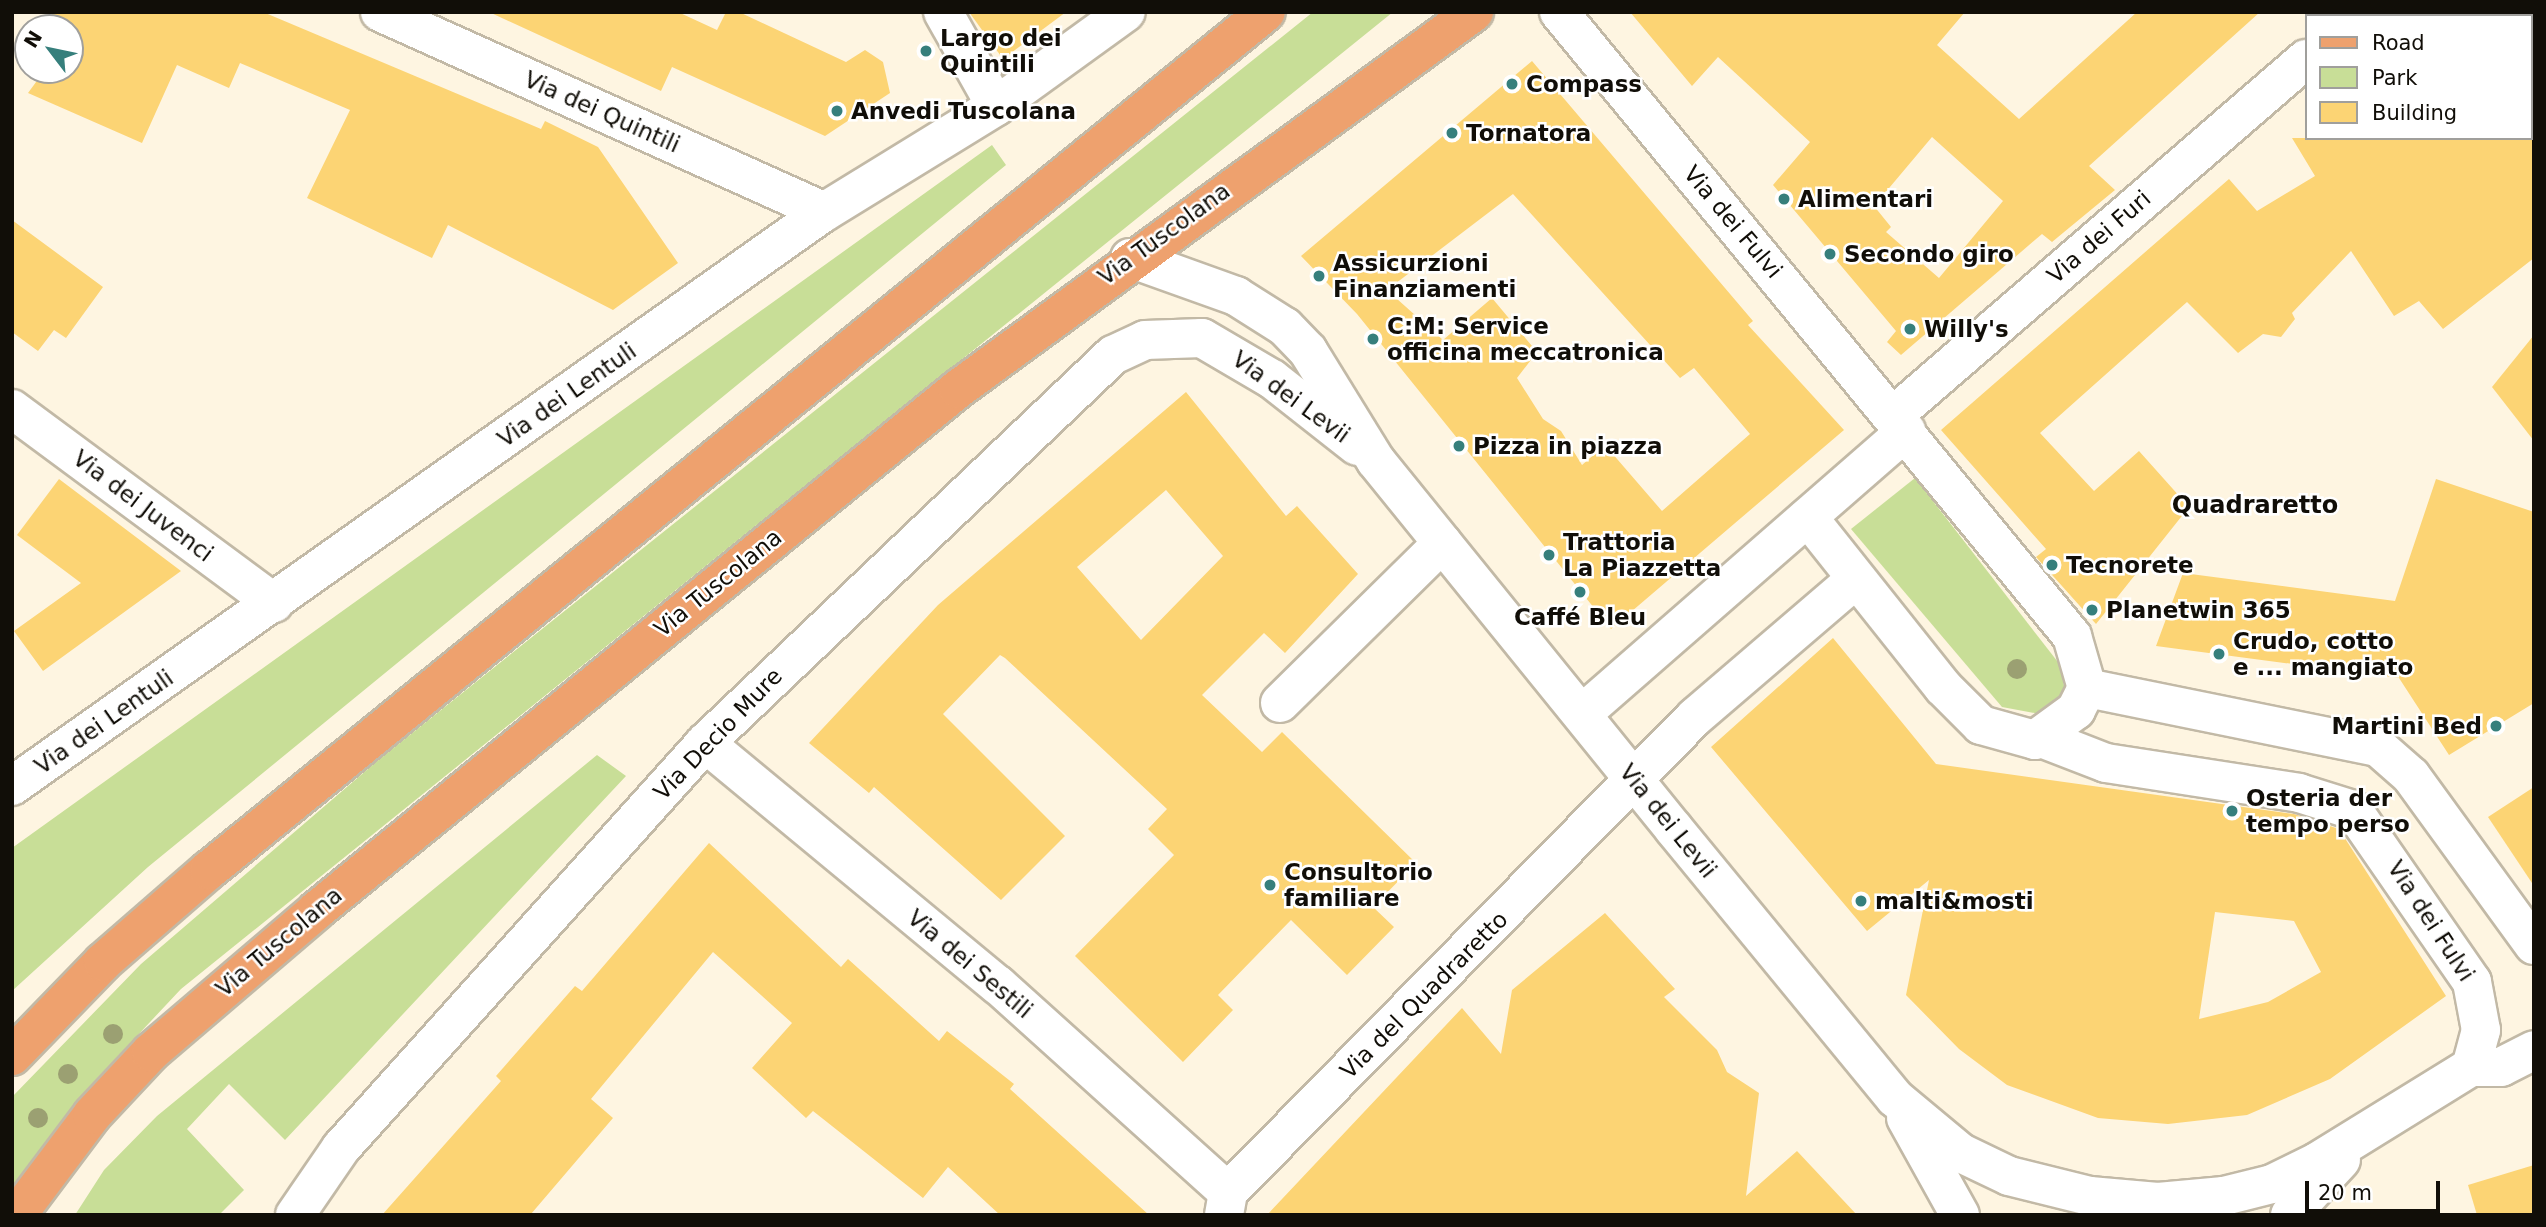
<!DOCTYPE html>
<meta charset="utf-8">
<style>
body{margin:0}
#map{position:relative;width:2546px;height:1227px;overflow:hidden;background:#fef5e1;font-family:"DejaVu Sans",sans-serif}
div>[style]{position:absolute}
.green>*{inset:0;background:#c8de97}
.building>*{inset:0;background:#fcd474}
.roads{filter:drop-shadow(2px 0 #c2b9a6) drop-shadow(-2px 0 #c2b9a6) drop-shadow(0 2px #c2b9a6) drop-shadow(0 -2px #c2b9a6)}
.minor>*{height:38px;margin:-19px;padding:0 19px;transform-origin:19px;border-radius:19px;background:#fff}
.major>*{height:38px;margin:-19px;padding:0 19px;transform-origin:19px;border-radius:19px;background:#eea16e}
.trees>*{width:20px;height:20px;margin:-10px;border-radius:50%;background:#9ba072}
.dots>*{width:19px;height:19px;translate:-50% -50%;box-sizing:border-box;border:4px solid #fff;border-radius:50%}
span{translate:-50% -50%;white-space:nowrap;text-align:center;line-height:1.15;-webkit-text-stroke:5px #fff;paint-order:stroke}
.poi-label{font-size:23px;color:#110e08;font-weight:700}
.left{translate:0 -50%;text-align:left}
.right{translate:-100% -50%;text-align:right}
.street-label{font-size:23px;color:#110e08}
.neighbourhood-label{font-size:24px;color:#110e08;font-weight:700}
.frame{position:absolute;inset:0;border:14px solid #110e08;pointer-events:none}
.legend{position:absolute;left:2305px;top:14px;width:228px;height:126px;box-sizing:border-box;background:#fff;border:2px solid #a09f9c;margin:0;padding:9px 12px;list-style:none;font-size:21px;color:#110e08}
.legend li{display:flex;align-items:center;gap:14px;height:35px}
.legend b{width:35px;border:2px solid #a09f9c}
.north{position:absolute;left:14px;top:14px;width:70px;height:70px;box-sizing:border-box;background:#fff;border:2px solid #a09f9c;border-radius:50%;rotate:302deg;font-size:19px;font-weight:700;line-height:28px;text-align:center;color:#110e08}
.north::after{content:'';display:block;margin:auto;width:24px;height:32px;background:#367f7c;clip-path:polygon(50% 0,100% 100%,50% 72%,0 100%)}
.scale{position:absolute;left:2305px;top:1181px;width:135px;height:32px;box-sizing:border-box;border:4px solid #110e08;border-top:0;padding-left:9px;font-size:21px;line-height:24px;white-space:nowrap;color:#110e08;-webkit-text-stroke:5px #fff;paint-order:stroke}
</style>
<div id="map">
<div class="green">
<div style="clip-path:polygon(1313px 12px,1393px 12px,181px 989px,90px 1086px,12px 1187px,12px 1097px,141px 964px,376px 762px)"></div>
<div style="clip-path:polygon(992px 145px,1006px 165px,148px 867px,12px 991px,12px 848px)"></div>
<div style="clip-path:polygon(1915px 478px,2061px 666px,2065px 692px,2045px 715px,2002px 707px,1851px 529px)"></div>
<div style="clip-path:polygon(597px 755px,626px 776px,285px 1140px,229px 1084px,187px 1129px,244px 1190px,219px 1215px,75px 1215px,104px 1170px,157px 1116px)"></div>
</div>
<div class="building">
<div style="clip-path:polygon(53px 12px,263px 12px,541px 129px,545px 121px,598px 147px,678px 263px,613px 310px,448px 225px,432px 258px,307px 198px,350px 110px,240px 63px,229px 88px,177px 65px,142px 143px,28px 93px,39px 78px,26px 72px,28px 68px,70px 70px,70px 28px,46px 28px)"></div>
<div style="clip-path:polygon(489px 12px,678px 12px,717px 30px,726px 12px,739px 12px,846px 62px,865px 50px,883px 62px,890px 93px,825px 136px,672px 67px,661px 91px)"></div>
<div style="clip-path:polygon(969px 12px,1066px 12px,1003px 59px)"></div>
<div style="clip-path:polygon(evenodd,1630px 12px,1965px 12px,1937px 45px,2019px 119px,2137px 12px,2260px 12px,2089px 166px,2115px 190px,2052px 242px,2042px 234px,1901px 355px,1887px 342px,1896px 331px,1773px 185px,1810px 142px,1718px 57px,1692px 86px,1630px 12px,1932px 137px,2003px 201px,1939px 278px,1886px 232px,1891px 227px,1874px 206px,1932px 137px)"></div>
<div style="clip-path:polygon(evenodd,1532px 61px,1753px 321px,1748px 325px,1844px 430px,1611px 629px,1357px 314px,1301px 256px,1532px 61px,1513px 194px,1680px 378px,1694px 368px,1750px 434px,1662px 511px,1605px 445px,1582px 465px,1561px 431px,1543px 419px,1517px 378px,1537px 352px,1492px 298px,1443px 340px,1387px 290px,1513px 194px)"></div>
<div style="clip-path:polygon(2292px 138px,2534px 138px,2534px 258px,2443px 329px,2419px 301px,2394px 316px,2351px 251px,2292px 313px,2295px 319px,2281px 337px,2263px 334px,2238px 353px,2187px 302px,2040px 433px,2094px 491px,2139px 451px,2189px 507px,2096px 624px,2036px 557px,2046px 549px,1941px 430px,2229px 179px,2257px 211px,2315px 176px)"></div>
<div style="clip-path:polygon(12px 220px,103px 287px,66px 338px,54px 330px,38px 351px,12px 332px)"></div>
<div style="clip-path:polygon(2534px 335px,2534px 441px,2492px 387px)"></div>
<div style="clip-path:polygon(evenodd,1186px 392px,1286px 516px,1297px 506px,1358px 574px,1285px 653px,1264px 633px,1202px 695px,1262px 752px,1282px 732px,1416px 863px,1373px 907px,1394px 927px,1347px 975px,1291px 920px,1218px 995px,1233px 1010px,1183px 1062px,1075px 956px,1174px 855px,1148px 829px,1167px 809px,1005px 658px,1000px 655px,943px 714px,1065px 836px,1001px 900px,874px 787px,869px 793px,809px 743px,938px 605px,1186px 392px,1166px 490px,1223px 556px,1141px 640px,1077px 567px,1166px 490px)"></div>
<div style="clip-path:polygon(59px 479px,181px 571px,43px 671px,14px 631px,81px 583px,17px 535px)"></div>
<div style="clip-path:polygon(2436px 479px,2534px 512px,2534px 703px,2449px 755px,2399px 678px,2156px 646px,2183px 573px,2395px 601px)"></div>
<div style="clip-path:polygon(evenodd,1833px 638px,1936px 764px,2294px 814px,2339px 829px,2446px 996px,2330px 1079px,2247px 1115px,2168px 1124px,2098px 1118px,2007px 1085px,1959px 1049px,1906px 995px,1929px 880px,1867px 931px,1711px 747px,1833px 638px,2215px 912px,2294px 921px,2321px 972px,2268px 1002px,2199px 1019px,2215px 912px)"></div>
<div style="clip-path:polygon(2534px 787px,2534px 886px,2488px 817px)"></div>
<div style="clip-path:polygon(709px 843px,841px 967px,848px 959px,939px 1041px,947px 1031px,1014px 1084px,1010px 1089px,1149px 1215px,1000px 1215px,948px 1167px,923px 1198px,813px 1111px,806px 1118px,752px 1068px,792px 1023px,713px 952px,591px 1099px,613px 1118px,531px 1214px,382px 1215px,501px 1081px,496px 1076px,575px 986px,582px 991px)"></div>
<div style="clip-path:polygon(1605px 913px,1675px 989px,1664px 997px,1717px 1050px,1727px 1072px,1759px 1093px,1746px 1196px,1797px 1151px,1857px 1215px,1267px 1215px,1462px 1008px,1501px 1054px,1512px 990px)"></div>
<div style="clip-path:polygon(2534px 1165px,2534px 1215px,2477px 1215px,2468px 1185px)"></div>
</div>
<div class="roads">
<div class="minor">
<div style="left:380px;top:12px;width:487px;rotate:24.2deg"></div>
<div style="left:943px;top:12px;width:108px;rotate:60.6deg"></div>
<div style="left:1559px;top:12px;width:808px;rotate:50.58deg"></div>
<div style="left:2072px;top:636px;width:54px;rotate:73.9deg"></div>
<div style="left:2087px;top:688px;width:25px;rotate:117deg"></div>
<div style="left:2076px;top:710px;width:51px;rotate:143.8deg"></div>
<div style="left:2035px;top:740px;width:56px;rotate:-164.5deg"></div>
<div style="left:1981px;top:725px;width:54px;rotate:-135deg"></div>
<div style="left:1943px;top:687px;width:217px;rotate:-128.5deg"></div>
<div style="left:2356px;top:16px;width:6px;rotate:-45deg"></div>
<div style="left:1130px;top:258px;width:113px;rotate:19.7deg"></div>
<div style="left:1236px;top:296px;width:58px;rotate:32.3deg"></div>
<div style="left:1285px;top:327px;width:33px;rotate:46deg"></div>
<div style="left:1308px;top:351px;width:129px;rotate:58.3deg"></div>
<div style="left:1376px;top:461px;width:474px;rotate:51deg"></div>
<div style="left:1674px;top:829px;width:348px;rotate:50.6deg"></div>
<div style="left:1895px;top:1098px;width:86px;rotate:39.8deg"></div>
<div style="left:1961px;top:1153px;width:53px;rotate:25.6deg"></div>
<div style="left:2009px;top:1176px;width:83px;rotate:13.9deg"></div>
<div style="left:2090px;top:1196px;width:68px;rotate:5deg"></div>
<div style="left:2158px;top:1202px;width:66px;rotate:-5.2deg"></div>
<div style="left:2224px;top:1196px;width:49px;rotate:-14deg"></div>
<div style="left:2272px;top:1184px;width:50px;rotate:-26.1deg"></div>
<div style="left:2317px;top:1162px;width:181px;rotate:-31.7deg"></div>
<div style="left:2471px;top:1067px;width:30px"></div>
<div style="left:2501px;top:1067px;width:37px;rotate:-27deg"></div>
<div style="left:12px;top:409px;width:326px;rotate:36.5deg"></div>
<div style="left:1893px;top:416px;width:546px;rotate:-40.84deg"></div>
<div style="left:2087px;top:688px;width:297px;rotate:11.5deg"></div>
<div style="left:2378px;top:747px;width:44px;rotate:41.3deg"></div>
<div style="left:2411px;top:776px;width:209px;rotate:54deg"></div>
<div style="left:1280px;top:703px;width:228px;rotate:-44.6deg"></div>
<div style="left:1583px;top:713px;width:429px;rotate:-41.1deg"></div>
<div style="left:2044px;top:739px;width:66px;rotate:21.2deg"></div>
<div style="left:2106px;top:763px;width:195px;rotate:8.8deg"></div>
<div style="left:2299px;top:793px;width:57px;rotate:17.5deg"></div>
<div style="left:2353px;top:810px;width:209px;rotate:55.3deg"></div>
<div style="left:2472px;top:982px;width:49px;rotate:79.4deg"></div>
<div style="left:2481px;top:1030px;width:38px;rotate:105deg"></div>
<div style="left:705px;top:743px;width:380px;rotate:39.6deg"></div>
<div style="left:998px;top:985px;width:309px;rotate:42deg"></div>
<div style="left:12px;top:786px;width:994px;rotate:-35.26deg"></div>
<div style="left:824px;top:212px;width:202px;rotate:-31.6deg"></div>
<div style="left:996px;top:106px;width:160px;rotate:-35.9deg"></div>
<div style="left:1906px;top:1118px;width:111px;rotate:60.9deg"></div>
<div style="left:295px;top:1215px;width:81px;rotate:-55.5deg"></div>
<div style="left:341px;top:1148px;width:545px;rotate:-48.05deg"></div>
<div style="left:705px;top:743px;width:563px;rotate:-43.56deg"></div>
<div style="left:1113px;top:355px;width:35px;rotate:-25deg"></div>
<div style="left:1145px;top:340px;width:57px;rotate:-2deg"></div>
<div style="left:1202px;top:338px;width:81px;rotate:30.4deg"></div>
<div style="left:1272px;top:379px;width:108px;rotate:38.2deg"></div>
<div style="left:1224px;top:1215px;width:23px;rotate:-80deg"></div>
<div style="left:1228px;top:1192px;width:666px;rotate:-45.49deg"></div>
<div style="left:1695px;top:717px;width:212px;rotate:-40.6deg"></div>
<div style="left:2290px;top:1215px;width:75px;rotate:-47.2deg"></div>
</div>
<div class="major">
<div style="left:12px;top:1056px;width:131px;rotate:-45.9deg"></div>
<div style="left:103px;top:962px;width:140px;rotate:-41deg"></div>
<div style="left:209px;top:870px;width:1361px;rotate:-39.07deg"></div>
<div style="left:17px;top:1215px;width:125px;rotate:-53.1deg"></div>
<div style="left:92px;top:1115px;width:86px;rotate:-46.9deg"></div>
<div style="left:151px;top:1052px;width:218px;rotate:-40.5deg"></div>
<div style="left:317px;top:910px;width:826px;rotate:-39.1deg"></div>
<div style="left:958px;top:389px;width:639px;rotate:-36.15deg"></div>
</div>
</div>
<div class="trees">
<div style="left:2017px;top:669px"></div>
<div style="left:113px;top:1034px"></div>
<div style="left:68px;top:1074px"></div>
<div style="left:38px;top:1118px"></div>
</div>
<div class="dots">
<div style="left:926px;top:51px;background:#367f7c"></div>
<div style="left:1512px;top:84px;background:#367f7c"></div>
<div style="left:837px;top:111px;background:#367f7c"></div>
<div style="left:1452px;top:133px;background:#367f7c"></div>
<div style="left:1784px;top:199px;background:#367f7c"></div>
<div style="left:1830px;top:254px;background:#367f7c"></div>
<div style="left:1319px;top:276px;background:#367f7c"></div>
<div style="left:1910px;top:329px;background:#367f7c"></div>
<div style="left:1373px;top:339px;background:#367f7c"></div>
<div style="left:1459px;top:446px;background:#367f7c"></div>
<div style="left:1549px;top:555px;background:#367f7c"></div>
<div style="left:2052px;top:565px;background:#367f7c"></div>
<div style="left:1580px;top:592px;background:#367f7c"></div>
<div style="left:2092px;top:610px;background:#367f7c"></div>
<div style="left:2219px;top:654px;background:#367f7c"></div>
<div style="left:2496px;top:726px;background:#367f7c"></div>
<div style="left:2232px;top:811px;background:#367f7c"></div>
<div style="left:1270px;top:885px;background:#367f7c"></div>
<div style="left:1861px;top:901px;background:#367f7c"></div>
</div>
<div class="poi-label">
<span class="left" style="left:940px;top:51px">Largo dei<br>Quintili</span>
<span class="left" style="left:1526px;top:84px">Compass</span>
<span class="left" style="left:851px;top:111px">Anvedi Tuscolana</span>
<span class="left" style="left:1466px;top:133px">Tornatora</span>
<span class="left" style="left:1798px;top:199px">Alimentari</span>
<span class="left" style="left:1844px;top:254px">Secondo giro</span>
<span class="left" style="left:1333px;top:276px">Assicurzioni<br>Finanziamenti</span>
<span class="left" style="left:1387px;top:339px">C:M: Service<br>officina meccatronica</span>
<span class="left" style="left:1924px;top:329px">Willy's</span>
<span class="left" style="left:1473px;top:446px">Pizza in piazza</span>
<span class="left" style="left:1563px;top:555px">Trattoria<br>La Piazzetta</span>
<span class="left" style="left:2066px;top:565px">Tecnorete</span>
<span class="left" style="left:2106px;top:610px">Planetwin 365</span>
<span style="left:1580px;top:617px">Caffé Bleu</span>
<span class="left" style="left:2233px;top:654px">Crudo, cotto<br>e ... mangiato</span>
<span class="right" style="left:2482px;top:726px">Martini Bed</span>
<span class="left" style="left:2246px;top:811px">Osteria der<br>tempo perso</span>
<span class="left" style="left:1284px;top:885px">Consultorio<br>familiare</span>
<span class="left" style="left:1875px;top:901px">malti&amp;mosti</span>
</div>
<div class="street-label">
<span style="left:602px;top:112px;rotate:24deg">Via dei Quintili</span>
<span style="left:1733px;top:222px;rotate:50deg">Via dei Fulvi</span>
<span style="left:1164px;top:234px;rotate:-36deg">Via Tuscolana</span>
<span style="left:2099px;top:237px;rotate:-41deg">Via dei Furi</span>
<span style="left:567px;top:395px;rotate:-35deg">Via dei Lentuli</span>
<span style="left:1291px;top:397px;rotate:36deg">Via dei Levii</span>
<span style="left:143px;top:506px;rotate:37deg">Via dei Juvenci</span>
<span style="left:718px;top:583px;rotate:-39deg">Via Tuscolana</span>
<span style="left:104px;top:722px;rotate:-35deg">Via dei Lentuli</span>
<span style="left:718px;top:734px;rotate:-46deg">Via Decio Mure</span>
<span style="left:1668px;top:821px;rotate:51deg">Via dei Levii</span>
<span style="left:2431px;top:921px;rotate:57deg">Via dei Fulvi</span>
<span style="left:279px;top:942px;rotate:-40deg">Via Tuscolana</span>
<span style="left:970px;top:964px;rotate:40deg">Via dei Sestili</span>
<span style="left:1424px;top:995px;rotate:-45deg">Via del Quadraretto</span>
</div>
<div class="neighbourhood-label">
<span style="left:2255px;top:506px">Quadraretto</span>
</div>
<div class="frame"></div>
<ul class="legend">
<li><b style="height:9px;background:#eea16e"></b>Road</li>
<li><b style="height:19px;background:#c8de97"></b>Park</li>
<li><b style="height:19px;background:#fcd474"></b>Building</li>
</ul>
<div class="north">N</div>
<div class="scale">20 m</div>
</div>
